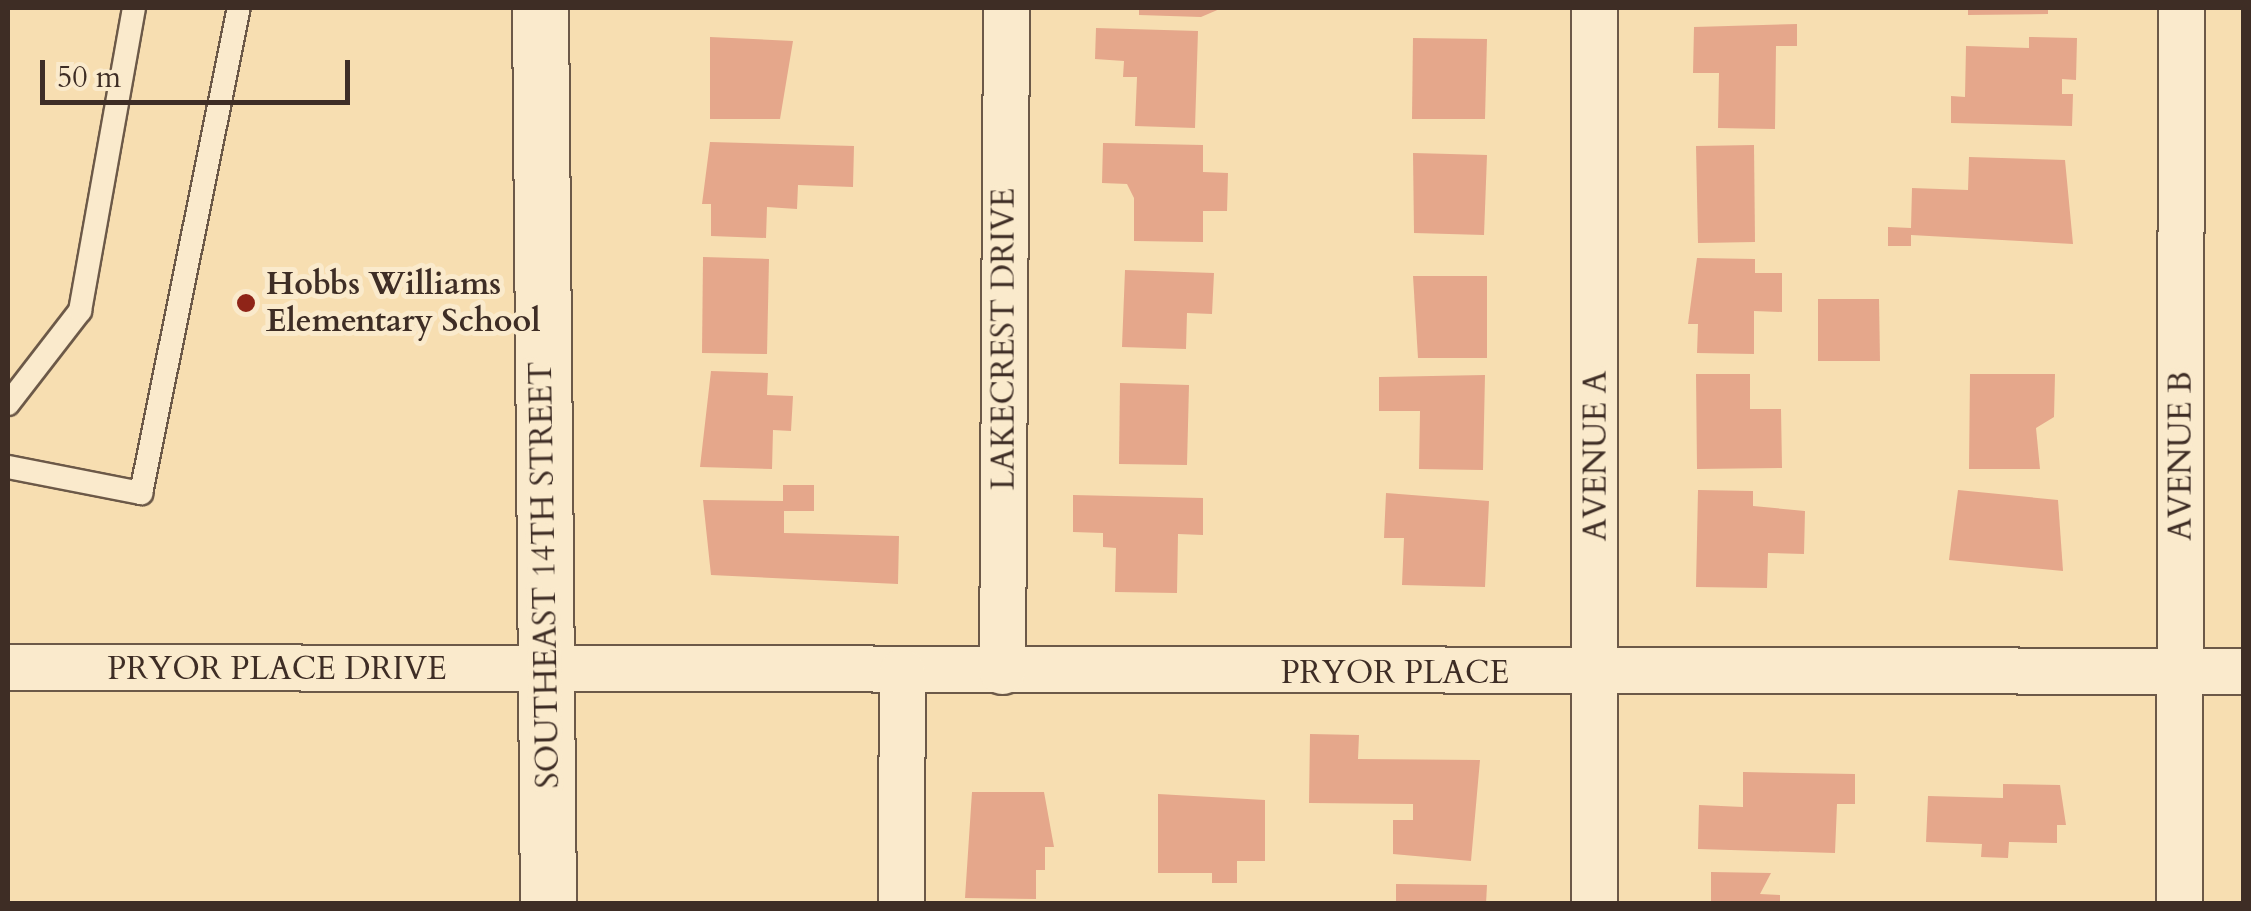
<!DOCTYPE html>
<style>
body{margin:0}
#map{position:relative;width:2251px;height:911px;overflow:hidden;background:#f7deb1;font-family:Cardo,serif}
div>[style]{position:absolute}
.building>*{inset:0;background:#e5a78b}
.roads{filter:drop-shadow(2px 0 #6c5948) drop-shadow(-2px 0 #6c5948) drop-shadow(0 2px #6c5948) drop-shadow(0 -2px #6c5948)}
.service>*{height:22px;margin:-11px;padding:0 11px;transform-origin:11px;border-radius:11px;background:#faeacc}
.minor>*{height:45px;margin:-22.5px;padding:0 22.5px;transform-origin:22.5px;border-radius:22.5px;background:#faeacc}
.tertiary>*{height:55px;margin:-27.5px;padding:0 27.5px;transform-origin:27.5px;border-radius:27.5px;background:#faeacc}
.dots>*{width:28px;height:28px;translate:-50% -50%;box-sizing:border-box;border:5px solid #faeacc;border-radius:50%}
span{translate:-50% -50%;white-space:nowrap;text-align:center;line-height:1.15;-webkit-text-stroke:10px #faeacc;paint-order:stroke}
.poi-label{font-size:32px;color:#3e2d25;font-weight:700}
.left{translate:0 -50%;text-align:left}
.street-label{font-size:32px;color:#3e2d25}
.frame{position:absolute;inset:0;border:10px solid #3e2d25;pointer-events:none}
.scale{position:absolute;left:40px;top:60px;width:310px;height:45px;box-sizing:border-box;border:5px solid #3e2d25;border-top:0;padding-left:12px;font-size:30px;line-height:35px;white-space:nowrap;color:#3e2d25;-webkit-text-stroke:8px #faeacc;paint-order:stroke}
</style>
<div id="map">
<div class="building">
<div style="clip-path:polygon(1139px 8px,1222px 8px,1201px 17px,1139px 15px)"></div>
<div style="clip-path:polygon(1968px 8px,2048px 8px,2048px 14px,1968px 15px)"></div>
<div style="clip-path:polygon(1797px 24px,1797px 46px,1776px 46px,1775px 129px,1718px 128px,1719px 73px,1693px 73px,1694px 27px)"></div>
<div style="clip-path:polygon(1096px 28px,1198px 31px,1195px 128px,1135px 126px,1137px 77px,1123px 77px,1124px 61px,1095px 59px)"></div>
<div style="clip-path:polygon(710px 37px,793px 41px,780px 119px,710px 119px)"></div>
<div style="clip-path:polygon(2029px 37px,2077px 38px,2076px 80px,2062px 79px,2062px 94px,2073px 94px,2072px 126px,1951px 123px,1951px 96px,1965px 97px,1966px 46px,2029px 48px)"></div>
<div style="clip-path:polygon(1413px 38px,1487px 39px,1485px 119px,1412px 119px)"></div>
<div style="clip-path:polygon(710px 142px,854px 146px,853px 187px,798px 185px,797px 209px,767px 207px,766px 238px,711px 236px,711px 204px,702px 204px)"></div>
<div style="clip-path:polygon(1103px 143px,1203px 145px,1203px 172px,1228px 173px,1227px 211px,1203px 211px,1203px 242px,1134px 241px,1134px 198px,1127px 184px,1102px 183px)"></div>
<div style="clip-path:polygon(1754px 145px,1755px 242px,1698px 243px,1696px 146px)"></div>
<div style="clip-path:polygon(1413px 153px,1487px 155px,1484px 235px,1414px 233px)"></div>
<div style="clip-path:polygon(1969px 157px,2065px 160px,2073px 244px,1911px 235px,1911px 246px,1888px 246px,1888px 227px,1911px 228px,1912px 188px,1968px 190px)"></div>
<div style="clip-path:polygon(703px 257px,769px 259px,767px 354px,702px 353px)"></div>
<div style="clip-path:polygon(1697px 258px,1755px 259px,1755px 273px,1782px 273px,1782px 312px,1754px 311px,1754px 354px,1697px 353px,1698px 324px,1688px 324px)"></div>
<div style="clip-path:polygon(1125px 270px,1214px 273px,1212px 314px,1187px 313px,1186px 349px,1122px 347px)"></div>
<div style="clip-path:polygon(1413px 276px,1487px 276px,1487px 358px,1418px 358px)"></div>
<div style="clip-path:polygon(1818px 299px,1879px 299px,1880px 361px,1818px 361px)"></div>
<div style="clip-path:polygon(711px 371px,768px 373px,767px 395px,793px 396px,791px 431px,773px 430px,772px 469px,700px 467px)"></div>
<div style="clip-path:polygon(1696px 374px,1750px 374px,1750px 409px,1781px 409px,1782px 468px,1697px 469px)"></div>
<div style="clip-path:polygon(1970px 374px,2055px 374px,2054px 417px,2036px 428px,2040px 469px,1969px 469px)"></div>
<div style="clip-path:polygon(1485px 375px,1483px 470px,1419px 469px,1420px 411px,1379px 411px,1379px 377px)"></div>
<div style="clip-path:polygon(1120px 383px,1189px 385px,1187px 465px,1119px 464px)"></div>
<div style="clip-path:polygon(783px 485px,814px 485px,814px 511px,784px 511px,784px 533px,899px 536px,898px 584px,711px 575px,703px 500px,783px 501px)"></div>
<div style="clip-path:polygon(1698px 490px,1753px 491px,1753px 506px,1805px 511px,1804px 554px,1768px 553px,1767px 588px,1696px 587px)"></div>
<div style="clip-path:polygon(1958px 490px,2058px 500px,2063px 571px,1949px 560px)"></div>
<div style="clip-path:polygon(1386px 493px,1489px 501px,1485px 587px,1402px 585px,1404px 538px,1384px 538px)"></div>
<div style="clip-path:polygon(1073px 495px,1203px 498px,1203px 535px,1178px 534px,1177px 593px,1115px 592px,1116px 548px,1103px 547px,1103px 533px,1073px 532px)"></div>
<div style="clip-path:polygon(1310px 734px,1359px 735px,1358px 759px,1480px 760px,1471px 861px,1393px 854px,1393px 820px,1413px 820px,1413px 804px,1309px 803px)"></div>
<div style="clip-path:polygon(1743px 772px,1855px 774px,1855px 804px,1837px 804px,1835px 853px,1698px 849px,1699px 805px,1743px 807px)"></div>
<div style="clip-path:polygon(2003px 784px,2060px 785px,2066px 825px,2057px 825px,2057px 843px,2009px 842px,2008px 858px,1981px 857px,1982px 844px,1926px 842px,1928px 796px,2003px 798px)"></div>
<div style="clip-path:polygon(972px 792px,1044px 792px,1054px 847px,1045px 847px,1045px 870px,1036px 870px,1036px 899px,965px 898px)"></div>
<div style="clip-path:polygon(1158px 794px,1265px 800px,1265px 861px,1237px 861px,1237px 883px,1212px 883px,1212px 873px,1158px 873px)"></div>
<div style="clip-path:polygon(1711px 872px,1771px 873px,1760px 894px,1780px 895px,1780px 904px,1711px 904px)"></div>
<div style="clip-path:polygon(1396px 884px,1487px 885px,1486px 904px,1396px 904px)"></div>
</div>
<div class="roads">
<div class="service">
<div style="left:8px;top:404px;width:118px;rotate:-52.3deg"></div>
<div style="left:80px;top:311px;width:308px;rotate:-79.9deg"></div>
<div style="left:8px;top:467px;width:136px;rotate:11.1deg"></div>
<div style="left:141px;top:493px;width:495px;rotate:-78.6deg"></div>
</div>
<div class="minor">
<div style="left:1594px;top:8px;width:896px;rotate:90deg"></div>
<div style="left:8px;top:667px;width:2236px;rotate:0.1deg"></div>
<div style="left:1002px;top:671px;width:663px;rotate:-89.65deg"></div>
<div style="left:901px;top:904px;width:233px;rotate:-89.8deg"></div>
<div style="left:2179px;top:904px;width:896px;rotate:-89.87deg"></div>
</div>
<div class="tertiary">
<div style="left:540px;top:8px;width:896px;rotate:89.49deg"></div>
</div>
</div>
<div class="dots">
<div style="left:246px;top:303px;background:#8f2418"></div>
</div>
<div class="poi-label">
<span class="left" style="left:266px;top:303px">Hobbs Williams<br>Elementary School</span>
</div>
<div class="street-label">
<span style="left:1004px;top:339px;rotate:-90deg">LAKECREST DRIVE</span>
<span style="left:1596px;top:456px;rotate:-90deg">AVENUE A</span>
<span style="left:2181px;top:456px;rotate:-90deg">AVENUE B</span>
<span style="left:545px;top:575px;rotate:-91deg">SOUTHEAST 14TH STREET</span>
<span style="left:277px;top:669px">PRYOR PLACE DRIVE</span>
<span style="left:1395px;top:673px">PRYOR PLACE</span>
</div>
<div class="frame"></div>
<div class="scale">50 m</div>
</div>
